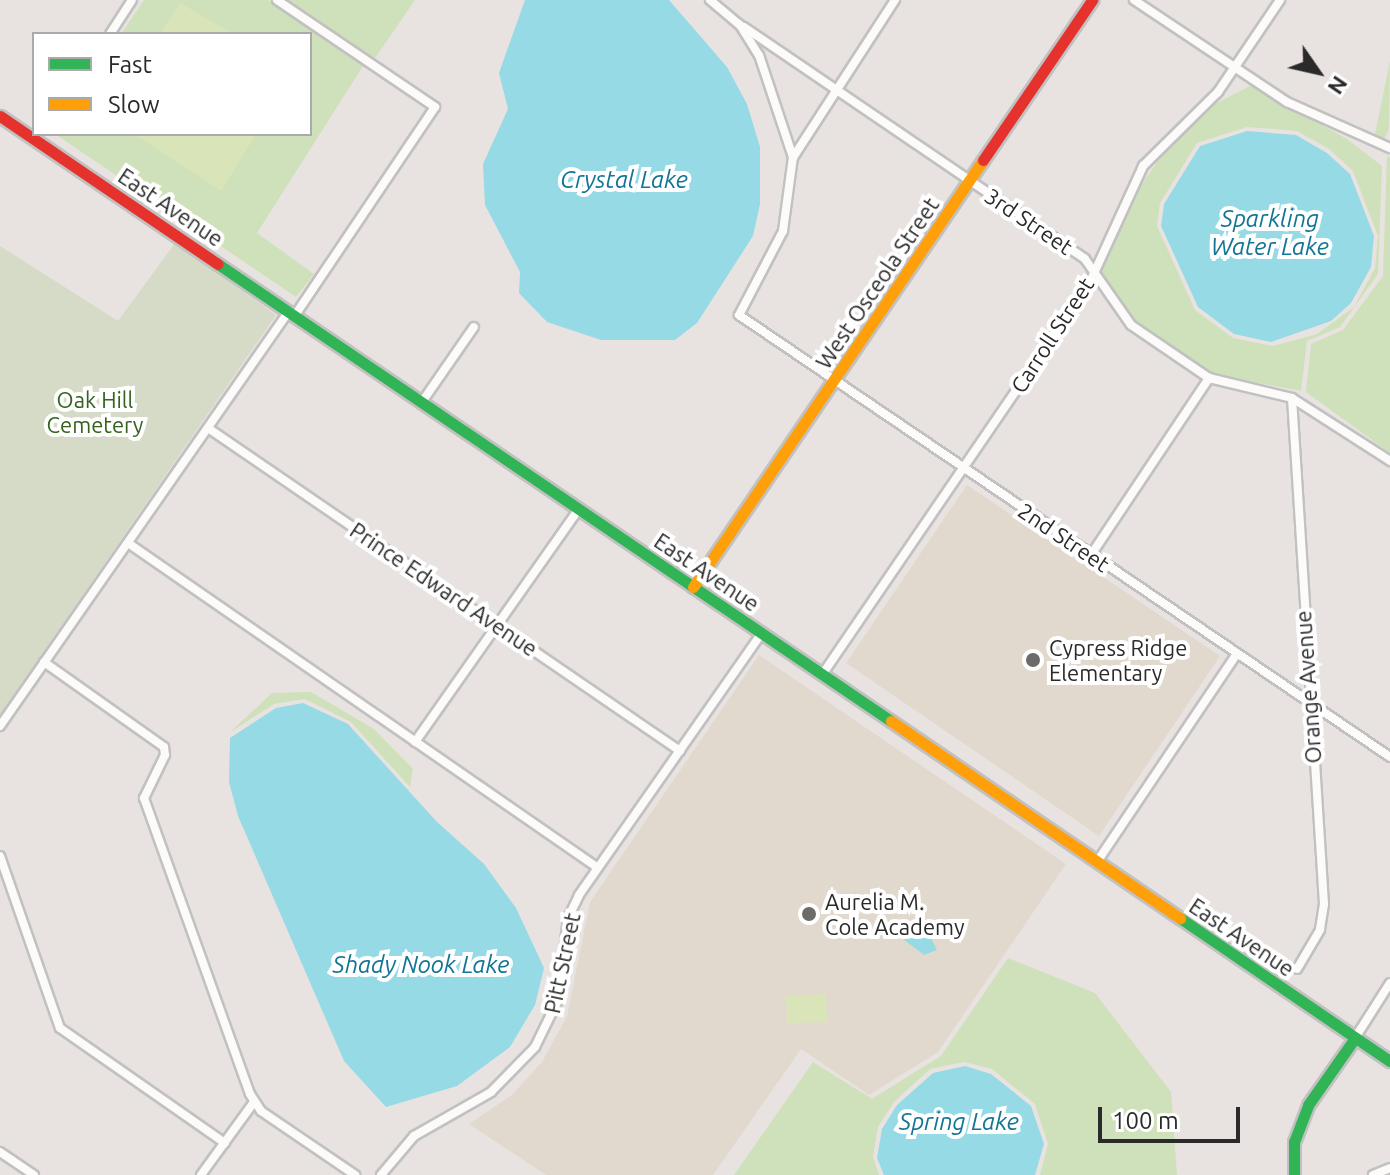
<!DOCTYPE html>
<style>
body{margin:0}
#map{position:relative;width:1390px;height:1175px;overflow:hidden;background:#e8e3e0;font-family:Ubuntu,sans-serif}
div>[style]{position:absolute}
.education>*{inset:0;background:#e2d9ce}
.green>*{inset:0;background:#cee1ba}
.cemetery>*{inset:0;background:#d6dbc8}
.pitch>*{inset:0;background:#d9e5b8}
.water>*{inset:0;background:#96dae6}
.roads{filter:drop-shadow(2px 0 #c2c1c1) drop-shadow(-2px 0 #c2c1c1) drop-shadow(0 2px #c2c1c1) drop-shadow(0 -2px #c2c1c1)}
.street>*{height:8px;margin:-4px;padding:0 4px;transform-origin:4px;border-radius:4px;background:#fcfbfa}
.fast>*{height:11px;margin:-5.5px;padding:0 5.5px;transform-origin:5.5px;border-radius:5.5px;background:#30b455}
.slow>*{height:11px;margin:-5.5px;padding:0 5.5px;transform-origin:5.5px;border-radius:5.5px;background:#ff9f0a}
.jam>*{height:11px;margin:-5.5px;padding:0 5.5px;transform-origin:5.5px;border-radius:5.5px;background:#e5322d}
.dots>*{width:22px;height:22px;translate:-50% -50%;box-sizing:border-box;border:4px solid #fff;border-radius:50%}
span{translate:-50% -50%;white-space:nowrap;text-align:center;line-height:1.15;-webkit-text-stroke:8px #fff;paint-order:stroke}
.street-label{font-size:22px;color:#2a2a2a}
.park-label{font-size:22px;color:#33631d}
.poi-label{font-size:22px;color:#2a2a2a}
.left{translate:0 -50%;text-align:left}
.water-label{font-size:24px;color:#137594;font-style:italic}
.legend{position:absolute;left:32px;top:32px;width:280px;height:104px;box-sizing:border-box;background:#fff;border:2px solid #aaa;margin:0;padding:10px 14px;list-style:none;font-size:24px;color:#2a2a2a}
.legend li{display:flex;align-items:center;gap:16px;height:40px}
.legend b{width:40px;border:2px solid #aaa}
.north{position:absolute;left:1278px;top:32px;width:80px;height:80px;-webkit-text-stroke:6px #fff;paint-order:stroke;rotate:124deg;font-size:22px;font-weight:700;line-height:32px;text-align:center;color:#2a2a2a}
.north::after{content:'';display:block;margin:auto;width:28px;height:36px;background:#2a2a2a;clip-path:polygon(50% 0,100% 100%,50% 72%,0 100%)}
.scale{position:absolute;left:1098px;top:1107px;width:142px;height:36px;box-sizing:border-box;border:4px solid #2a2a2a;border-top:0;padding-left:10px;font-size:24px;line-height:28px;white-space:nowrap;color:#2a2a2a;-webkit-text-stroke:6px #fff;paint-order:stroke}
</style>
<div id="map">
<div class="education">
<div style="clip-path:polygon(967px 485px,1220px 656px,1099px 836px,846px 663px)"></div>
<div style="clip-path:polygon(759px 655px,1066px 864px,938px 1052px,869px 1095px,801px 1049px,713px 1175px,546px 1175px,469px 1124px,512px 1095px,542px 1062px,567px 1016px,590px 902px)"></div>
</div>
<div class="green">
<div style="clip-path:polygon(144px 0,268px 0,363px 66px,257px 233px,314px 274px,296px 297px,58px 136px,310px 134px,310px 34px,121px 34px)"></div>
<div style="clip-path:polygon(285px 0,415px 0,373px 61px)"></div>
<div style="clip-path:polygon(1390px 61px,1389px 129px,1384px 139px,1374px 139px)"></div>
<div style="clip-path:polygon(evenodd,1252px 85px,1347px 139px,1382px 166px,1378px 274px,1340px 327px,1307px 341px,1301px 391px,1211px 374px,1135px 321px,1100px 270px,1134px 195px,1172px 141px,1211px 106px,1252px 85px,1247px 127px,1297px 131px,1329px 149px,1353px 171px,1378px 236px,1375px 268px,1354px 307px,1317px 334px,1273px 346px,1233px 338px,1195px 310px,1157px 226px,1160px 203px,1197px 143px,1247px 127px)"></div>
<div style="clip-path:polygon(1387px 156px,1390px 158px,1390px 453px,1306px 392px,1311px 344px,1343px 330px,1383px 276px)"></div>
<div style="clip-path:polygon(311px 692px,374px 729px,413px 769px,410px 787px,351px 722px,305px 699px,274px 704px,229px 733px,272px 693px)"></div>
<div style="clip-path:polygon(1008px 958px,1095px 993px,1171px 1092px,1177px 1175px,1040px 1175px,1048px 1144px,1035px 1104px,992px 1069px,964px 1062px,930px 1069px,894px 1102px,878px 1127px,873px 1157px,879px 1175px,734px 1175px,813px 1062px,872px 1099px,941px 1056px)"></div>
</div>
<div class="cemetery">
<div style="clip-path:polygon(175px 243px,276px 315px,0 715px,0 246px,118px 321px)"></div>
</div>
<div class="pitch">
<div style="clip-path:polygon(180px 3px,232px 33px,233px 34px,160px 34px)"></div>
<div style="clip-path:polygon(134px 134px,256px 134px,221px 191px)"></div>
<div style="clip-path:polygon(826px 994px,827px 1022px,787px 1023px,786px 996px)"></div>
</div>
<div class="water">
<div style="clip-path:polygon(525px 0,669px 0,727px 67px,747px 104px,760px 147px,760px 204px,753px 236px,697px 323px,675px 340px,601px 340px,547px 322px,519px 293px,520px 272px,485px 205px,483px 164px,508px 109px,499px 73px)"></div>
<div style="clip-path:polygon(1247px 131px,1296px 135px,1327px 153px,1350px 174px,1374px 236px,1371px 267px,1351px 303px,1331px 321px,1271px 342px,1234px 334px,1198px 307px,1161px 226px,1164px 204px,1200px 146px)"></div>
<div style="clip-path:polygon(303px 703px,348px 724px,437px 822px,484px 864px,516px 908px,544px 968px,535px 1005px,510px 1047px,457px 1086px,386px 1107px,344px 1061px,238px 816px,229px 782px,230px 738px,276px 708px)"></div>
<div style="clip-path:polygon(910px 926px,929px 934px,937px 950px,924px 955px,903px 939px)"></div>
<div style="clip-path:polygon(965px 1066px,991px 1074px,1031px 1106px,1044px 1144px,1035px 1175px,884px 1175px,877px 1158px,882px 1129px,897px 1105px,933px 1073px)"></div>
</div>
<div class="roads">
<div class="street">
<div style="left:277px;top:0;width:191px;rotate:34.1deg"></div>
<div style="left:435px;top:107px;width:251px;rotate:123.9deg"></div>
<div style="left:710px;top:0;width:39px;rotate:40deg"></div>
<div style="left:740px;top:25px;width:36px;rotate:58deg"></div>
<div style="left:759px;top:55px;width:108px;rotate:71.6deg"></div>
<div style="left:793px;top:157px;width:75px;rotate:97.7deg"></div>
<div style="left:783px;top:231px;width:95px;rotate:117.6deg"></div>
<div style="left:739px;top:315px;width:787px;rotate:34.17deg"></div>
<div style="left:1134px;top:0;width:184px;rotate:33.7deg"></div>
<div style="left:1287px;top:102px;width:113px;rotate:24.1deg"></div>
<div style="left:744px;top:27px;width:412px;rotate:34.2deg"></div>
<div style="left:1085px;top:259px;width:80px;rotate:55.1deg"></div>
<div style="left:1131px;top:325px;width:94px;rotate:34.2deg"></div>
<div style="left:1209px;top:378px;width:85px;rotate:13.5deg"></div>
<div style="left:1292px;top:398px;width:117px;rotate:32.7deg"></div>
<div style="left:110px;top:34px;width:40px;rotate:-57.1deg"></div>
<div style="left:794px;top:156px;width:186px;rotate:-57.1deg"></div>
<div style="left:1292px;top:398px;width:507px;rotate:86.38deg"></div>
<div style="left:1324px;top:904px;width:26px;rotate:99deg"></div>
<div style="left:1320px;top:930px;width:45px;rotate:120.5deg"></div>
<div style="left:422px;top:402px;width:91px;rotate:-55.3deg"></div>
<div style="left:208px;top:428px;width:572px;rotate:34.38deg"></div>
<div style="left:128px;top:543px;width:571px;rotate:34.66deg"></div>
<div style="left:1091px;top:555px;width:213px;rotate:-56.3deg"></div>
<div style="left:44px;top:662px;width:147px;rotate:35.3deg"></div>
<div style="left:164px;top:747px;width:8px;rotate:83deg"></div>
<div style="left:165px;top:755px;width:48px;rotate:116deg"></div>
<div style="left:144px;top:798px;width:314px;rotate:70.3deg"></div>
<div style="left:250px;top:1094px;width:20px;rotate:57deg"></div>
<div style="left:261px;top:1111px;width:114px;rotate:34.2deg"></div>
<div style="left:822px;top:675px;width:476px;rotate:-55.7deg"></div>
<div style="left:1090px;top:282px;width:128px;rotate:-65.4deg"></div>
<div style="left:1143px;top:166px;width:105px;rotate:-44.6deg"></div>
<div style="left:1218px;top:92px;width:111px;rotate:-56deg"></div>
<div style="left:0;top:726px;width:506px;rotate:-55.15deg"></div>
<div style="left:415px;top:742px;width:285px;rotate:-54.9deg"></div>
<div style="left:0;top:856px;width:182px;rotate:70.8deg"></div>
<div style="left:60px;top:1028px;width:201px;rotate:34.9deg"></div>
<div style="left:1097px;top:862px;width:251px;rotate:-56.1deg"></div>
<div style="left:1355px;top:1038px;width:65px;rotate:-57.5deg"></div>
<div style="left:0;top:1152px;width:41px;rotate:34.1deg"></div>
<div style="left:201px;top:1175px;width:90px;rotate:-54deg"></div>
<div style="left:381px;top:1175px;width:51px;rotate:-49.8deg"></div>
<div style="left:414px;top:1136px;width:89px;rotate:-29.7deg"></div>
<div style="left:491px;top:1092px;width:63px;rotate:-45.6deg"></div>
<div style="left:535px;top:1047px;width:50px;rotate:-63.9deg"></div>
<div style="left:557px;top:1002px;width:85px;rotate:-82.5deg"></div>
<div style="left:568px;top:918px;width:25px;rotate:-64deg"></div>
<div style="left:579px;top:895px;width:320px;rotate:-55.1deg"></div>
<div style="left:1373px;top:1175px;width:18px;rotate:-22deg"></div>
</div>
<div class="fast">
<div style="left:218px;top:264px;width:813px;rotate:34.18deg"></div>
<div style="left:1180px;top:918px;width:254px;rotate:34.3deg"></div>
<div style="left:1294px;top:1175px;width:33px;rotate:-90deg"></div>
<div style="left:1294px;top:1142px;width:40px;rotate:-69deg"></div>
<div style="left:1308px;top:1105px;width:82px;rotate:-55deg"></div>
</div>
<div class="slow">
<div style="left:693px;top:587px;width:516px;rotate:-55.82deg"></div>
<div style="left:891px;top:721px;width:350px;rotate:34.3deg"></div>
</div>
<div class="jam">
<div style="left:0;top:116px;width:263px;rotate:34.2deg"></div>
<div style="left:983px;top:160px;width:194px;rotate:-55.7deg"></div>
</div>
</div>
<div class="dots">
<div style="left:1033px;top:660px;background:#6c6b6a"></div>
<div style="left:809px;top:914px;background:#6c6b6a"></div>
</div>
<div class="street-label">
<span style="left:171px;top:207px;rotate:34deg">East Avenue</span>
<span style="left:1029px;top:221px;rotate:34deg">3rd Street</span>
<span style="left:877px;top:283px;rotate:-56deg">West Osceola Street</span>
<span style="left:1052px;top:335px;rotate:-57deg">Carroll Street</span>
<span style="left:1064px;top:537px;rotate:34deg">2nd Street</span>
<span style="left:707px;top:572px;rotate:34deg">East Avenue</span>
<span style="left:444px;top:589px;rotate:34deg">Prince Edward Avenue</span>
<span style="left:1308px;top:687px;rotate:-94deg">Orange Avenue</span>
<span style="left:1242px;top:937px;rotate:34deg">East Avenue</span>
<span style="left:562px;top:963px;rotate:-78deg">Pitt Street</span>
</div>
<div class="park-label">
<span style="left:95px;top:412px">Oak Hill<br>Cemetery</span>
</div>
<div class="poi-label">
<span class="left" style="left:1049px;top:660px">Cypress Ridge<br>Elementary</span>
<span class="left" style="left:825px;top:914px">Aurelia M.<br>Cole Academy</span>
</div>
<div class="water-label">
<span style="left:624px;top:180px">Crystal Lake</span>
<span style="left:1270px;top:233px">Sparkling<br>Water Lake</span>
<span style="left:421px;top:965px">Shady Nook Lake</span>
<span style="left:959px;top:1122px">Spring Lake</span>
</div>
<ul class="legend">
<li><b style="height:10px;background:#30b455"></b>Fast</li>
<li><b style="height:10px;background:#ff9f0a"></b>Slow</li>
</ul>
<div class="north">N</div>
<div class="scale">100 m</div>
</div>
